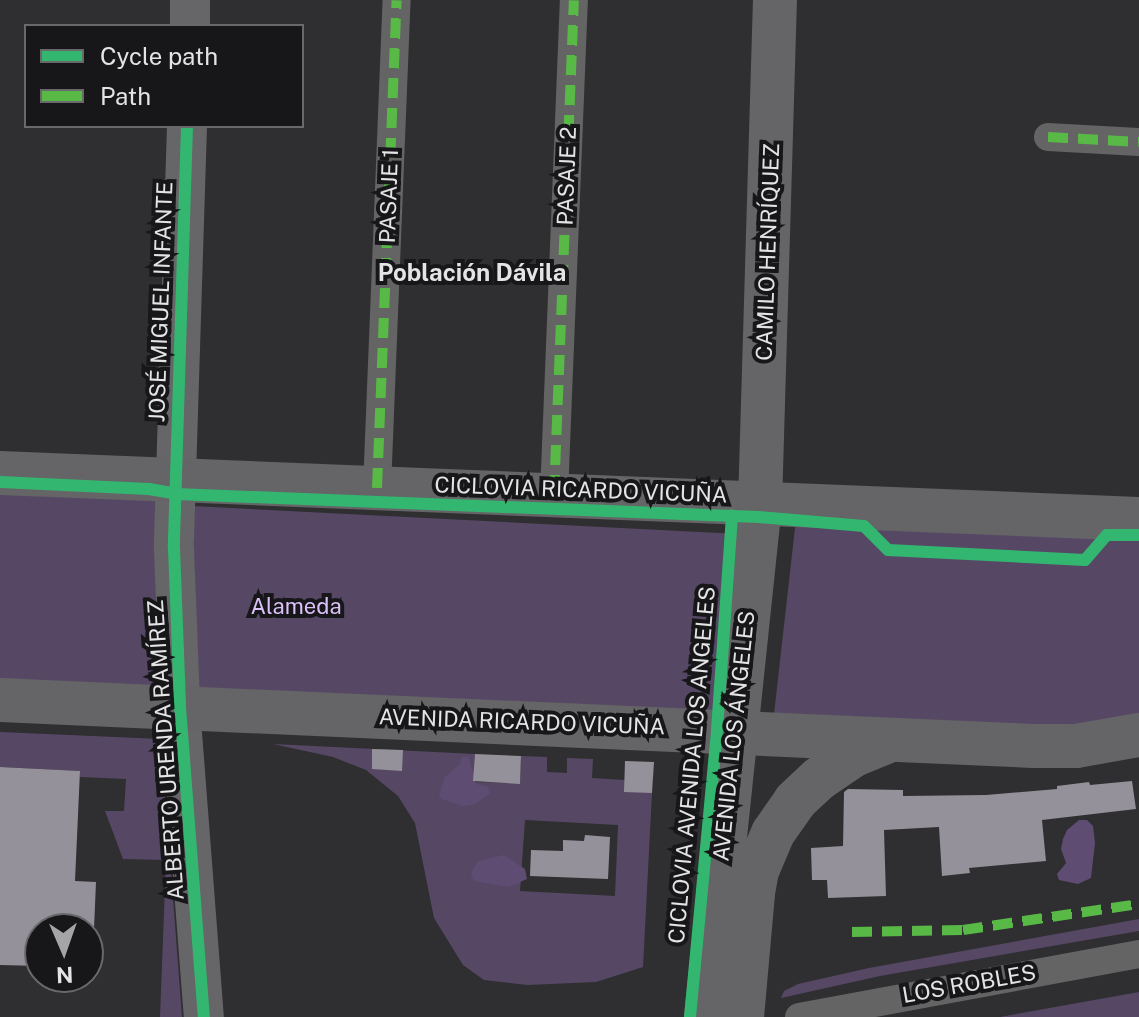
<!DOCTYPE html>
<meta charset="utf-8">
<style>
body{margin:0}
#map{position:relative;width:1139px;height:1017px;overflow:hidden;background:#2f2e30;font-family:"Public Sans",sans-serif}
div>[style]{position:absolute}
.green>*{inset:0;background:#564865}
.forest>*{inset:0;background:#5f4c72}
.building>*{inset:0;background:#95919a}
.street>*{height:28px;margin:-14px;padding:0 14px;transform-origin:14px;border-radius:14px;background:#646464}
.secondary>*{height:40px;margin:-20px;padding:0 20px;transform-origin:20px;border-radius:20px;background:#666567}
.primary>*{height:44px;margin:-22px;padding:0 22px;transform-origin:22px;border-radius:22px;background:#656466}
.quiet>*{height:10px;margin-top:-5px;transform-origin:0;background:repeating-linear-gradient(90deg,#58b947 0 20px,transparent 0 30px)}
.cycleway>*{height:12px;margin:-6px;padding:0 6px;transform-origin:6px;border-radius:6px;background:#33b770}
span{translate:-50% -50%;white-space:nowrap;text-align:center;line-height:1.15;-webkit-text-stroke:8px #171618;paint-order:stroke}
.street-label{font-size:22px;color:#e4e3e5}
.park-label{font-size:22px;color:#dbc1f9}
.neighbourhood-label{font-size:24px;color:#e4e3e5;font-weight:700}
.legend{position:absolute;left:24px;top:24px;width:280px;height:104px;box-sizing:border-box;background:#171618;border:2px solid #69686a;margin:0;padding:10px 14px;list-style:none;font-size:24px;color:#e4e3e5}
.legend li{display:flex;align-items:center;gap:16px;height:40px}
.legend b{width:40px;border:2px solid #69686a}
.north{position:absolute;left:24px;top:913px;width:80px;height:80px;box-sizing:border-box;background:#171618;border:2px solid #69686a;border-radius:50%;rotate:178deg;font-size:22px;font-weight:700;line-height:32px;text-align:center;color:#e4e3e5}
.north::after{content:'';display:block;margin:auto;width:28px;height:36px;background:#a5a4a6;clip-path:polygon(50% 0,100% 100%,50% 72%,0 100%)}
</style>
<div id="map">
<div class="green">
<div style="clip-path:polygon(0 493px,156px 500px,160px 698px,0 692px)"></div>
<div style="clip-path:polygon(193px 506px,739px 534px,717px 721px,197px 699px)"></div>
<div style="clip-path:polygon(796px 519px,1139px 533px,1139px 726px,773px 723px)"></div>
<div style="clip-path:polygon(0 732px,161px 739px,182px 1017px,160px 1017px,166px 860px,123px 859px,105px 811px,124px 811px,126px 779px,80px 777px,80px 771px,0 767px)"></div>
<div style="clip-path:polygon(evenodd,273px 744px,475px 754px,474px 782px,520px 783px,521px 756px,547px 757px,547px 772px,567px 773px,567px 758px,593px 759px,592px 778px,624px 780px,652px 793px,643px 967px,596px 982px,527px 985px,484px 980px,463px 965px,434px 918px,415px 823px,398px 796px,366px 770px,333px 757px,273px 744px,525px 820px,618px 825px,615px 896px,520px 891px,525px 820px)"></div>
<div style="clip-path:polygon(1139px 919px,1139px 931px,880px 976px,781px 998px,784px 991px,798px 984px,869px 968px)"></div>
<div style="clip-path:polygon(1139px 992px,1139px 1017px,1000px 1017px)"></div>
</div>
<div class="forest">
<div style="clip-path:polygon(468px 756px,476px 784px,488px 787px,490px 793px,475px 804px,463px 806px,442px 799px,439px 795px,445px 777px,460px 764px,462px 757px)"></div>
<div style="clip-path:polygon(1079px 820px,1087px 820px,1093px 826px,1095px 843px,1091px 878px,1078px 884px,1059px 880px,1057px 874px,1066px 863px,1061px 849px,1063px 839px,1067px 830px)"></div>
<div style="clip-path:polygon(504px 855px,525px 869px,527px 879px,509px 887px,474px 881px,471px 873px,478px 861px)"></div>
</div>
<div class="building">
<div style="clip-path:polygon(372px 749px,403px 750px,402px 771px,372px 769px)"></div>
<div style="clip-path:polygon(475px 754px,521px 756px,520px 784px,473px 781px)"></div>
<div style="clip-path:polygon(625px 761px,654px 762px,652px 793px,624px 792px)"></div>
<div style="clip-path:polygon(0 767px,80px 771px,75px 881px,96px 882px,94px 929px,40px 929px,40px 966px,0 965px)"></div>
<div style="clip-path:polygon(1132px 781px,1136px 809px,1042px 820px,1046px 861px,969px 868px,970px 873px,942px 876px,939px 827px,884px 830px,886px 896px,828px 898px,827px 880px,812px 880px,811px 848px,843px 846px,844px 792px,848px 789px,903px 790px,903px 796px,986px 795px,1057px 789px,1057px 786px,1089px 782px,1090px 785px)"></div>
<div style="clip-path:polygon(585px 835px,610px 837px,608px 879px,530px 876px,531px 850px,563px 851px,563px 840px,584px 841px)"></div>
</div>
<div class="street">
<div style="left:1048px;top:137px;width:91px;rotate:3.1deg"></div>
<div style="left:377px;top:488px;width:488px;rotate:-87.7deg"></div>
<div style="left:554px;top:495px;width:495px;rotate:-87.7deg"></div>
<div style="left:799px;top:1017px;width:346px;rotate:-10.5deg"></div>
</div>
<div class="secondary">
<div style="left:190px;top:26px;width:26px;rotate:-90deg"></div>
<div style="left:187px;top:126px;width:422px;rotate:91.8deg"></div>
<div style="left:174px;top:548px;width:159px;rotate:87.8deg"></div>
<div style="left:180px;top:707px;width:311px;rotate:85.6deg"></div>
</div>
<div class="primary">
<div style="left:0;top:473px;width:1140px;rotate:2.31deg"></div>
<div style="left:0;top:700px;width:1035px;rotate:2.55deg"></div>
<div style="left:1034px;top:746px;width:42px"></div>
<div style="left:1076px;top:746px;width:64px;rotate:-9.9deg"></div>
<div style="left:706px;top:1017px;width:516px;rotate:-83.99deg"></div>
<div style="left:760px;top:504px;width:504px;rotate:-88.3deg"></div>
<div style="left:742px;top:1017px;width:124px;rotate:-84.9deg"></div>
<div style="left:753px;top:893px;width:22px;rotate:-80deg"></div>
<div style="left:757px;top:871px;width:41px;rotate:-67.2deg"></div>
<div style="left:773px;top:833px;width:39px;rotate:-55deg"></div>
<div style="left:795px;top:801px;width:34px;rotate:-43deg"></div>
<div style="left:820px;top:778px;width:41px;rotate:-34.1deg"></div>
<div style="left:854px;top:755px;width:35px;rotate:-22deg"></div>
</div>
<div class="quiet">
<div style="left:1048px;top:137px;width:91px;rotate:3.1deg"></div>
<div style="left:377px;top:488px;width:488px;rotate:-87.7deg"></div>
<div style="left:554px;top:495px;width:495px;rotate:-87.7deg"></div>
<div style="left:852px;top:932px;width:111px;rotate:-1deg"></div>
<div style="left:963px;top:930px;width:178px;rotate:-8.4deg"></div>
</div>
<div class="cycleway">
<div style="left:187px;top:126px;width:422px;rotate:91.8deg"></div>
<div style="left:174px;top:548px;width:159px;rotate:87.8deg"></div>
<div style="left:180px;top:707px;width:311px;rotate:85.6deg"></div>
<div style="left:0;top:482px;width:149px;rotate:2.7deg"></div>
<div style="left:149px;top:489px;width:27px;rotate:10deg"></div>
<div style="left:176px;top:494px;width:583px;rotate:2.26deg"></div>
<div style="left:759px;top:517px;width:105px;rotate:4.9deg"></div>
<div style="left:864px;top:526px;width:34px;rotate:45deg"></div>
<div style="left:888px;top:550px;width:197px;rotate:2.9deg"></div>
<div style="left:1085px;top:560px;width:33px;rotate:-49deg"></div>
<div style="left:1107px;top:535px;width:32px"></div>
<div style="left:690px;top:1017px;width:288px;rotate:-84.6deg"></div>
<div style="left:717px;top:730px;width:215px;rotate:-86deg"></div>
</div>
<div class="street-label">
<span style="left:567px;top:176px;rotate:-88deg">PASAJE 2</span>
<span style="left:389px;top:196px;rotate:-88deg">PASAJE 1</span>
<span style="left:768px;top:252px;rotate:-88deg">CAMILO HENRÍQUEZ</span>
<span style="left:161px;top:302px;rotate:-88deg">JOSÉ MIGUEL INFANTE</span>
<span style="left:581px;top:490px;rotate:2deg">CICLOVIA RICARDO VICUÑA</span>
<span style="left:522px;top:722px;rotate:2deg">AVENIDA RICARDO VICUÑA</span>
<span style="left:734px;top:736px;rotate:-84deg">AVENIDA LOS ÁNGELES</span>
<span style="left:166px;top:750px;rotate:-94deg">ALBERTO URENDA RAMÍREZ</span>
<span style="left:692px;top:765px;rotate:-85deg">CICLOVIA AVENIDA LOS ANGELES</span>
<span style="left:969px;top:984px;rotate:-10deg">LOS ROBLES</span>
</div>
<div class="park-label">
<span style="left:296px;top:607px">Alameda</span>
</div>
<div class="neighbourhood-label">
<span style="left:472px;top:273px">Población Dávila</span>
</div>
<ul class="legend">
<li><b style="height:10px;background:#33b770"></b>Cycle path</li>
<li><b style="height:10px;background:#58b947"></b>Path</li>
</ul>
<div class="north">N</div>
</div>
